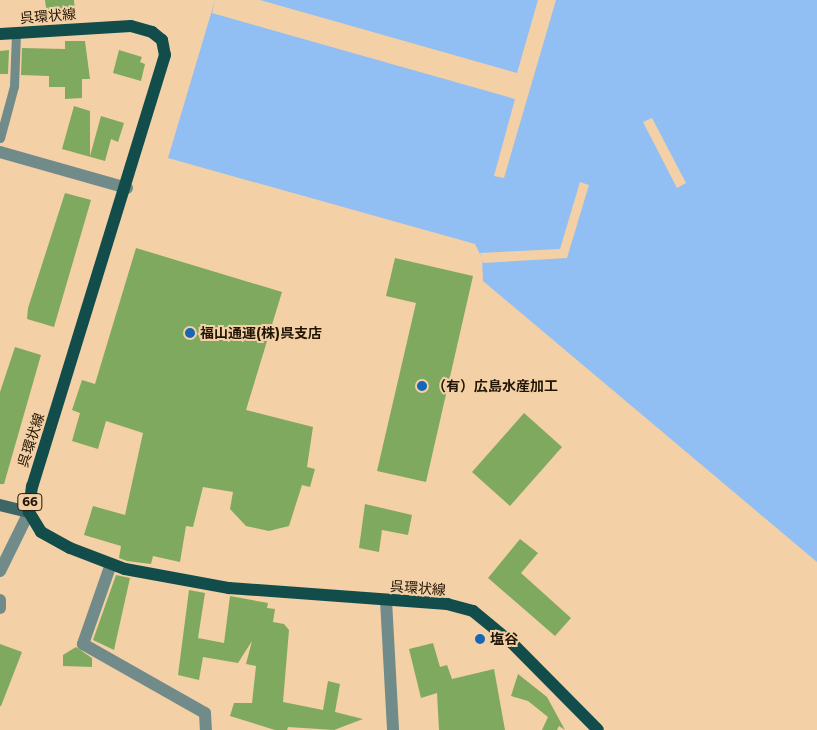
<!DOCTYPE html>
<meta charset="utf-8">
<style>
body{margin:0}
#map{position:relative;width:817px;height:730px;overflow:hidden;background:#f3d0a5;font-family:Montserrat,"Noto Sans JP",sans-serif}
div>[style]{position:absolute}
.water>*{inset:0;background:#92bff3}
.pier>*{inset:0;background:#f3d0a5}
.building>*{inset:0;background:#80a960}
.lane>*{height:9px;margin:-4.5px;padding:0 4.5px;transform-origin:4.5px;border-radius:4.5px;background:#708b8a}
.street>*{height:12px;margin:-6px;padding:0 6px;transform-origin:6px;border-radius:6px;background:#708b8a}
.secondary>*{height:12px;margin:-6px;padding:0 6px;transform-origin:6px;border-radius:6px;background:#3d6766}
.primary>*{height:12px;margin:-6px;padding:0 6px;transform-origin:6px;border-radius:6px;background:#124d4c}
.dots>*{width:14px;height:14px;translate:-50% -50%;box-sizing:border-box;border:2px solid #f3d0a5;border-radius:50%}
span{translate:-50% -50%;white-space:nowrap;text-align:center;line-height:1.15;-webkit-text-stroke:4px #f3d0a5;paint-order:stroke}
.shield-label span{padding:1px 4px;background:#f3d0a5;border:1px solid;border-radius:4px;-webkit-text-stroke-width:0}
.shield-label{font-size:12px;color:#211505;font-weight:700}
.street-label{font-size:14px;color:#211505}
.poi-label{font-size:14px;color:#211505;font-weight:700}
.left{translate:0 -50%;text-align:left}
</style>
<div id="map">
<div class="water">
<div style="clip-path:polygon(215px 0,817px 0,817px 562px,483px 281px,482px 258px,475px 244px,168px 158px)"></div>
</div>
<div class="pier">
<div style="clip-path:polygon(215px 0,260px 0,517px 73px,538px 0,556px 0,504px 178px,494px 176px,515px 99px,212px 13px)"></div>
<div style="clip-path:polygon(652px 118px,686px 183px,677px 188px,643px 122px)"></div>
<div style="clip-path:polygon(580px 182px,589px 185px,567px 258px,483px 263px,480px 253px,560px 249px)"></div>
</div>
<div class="building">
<div style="clip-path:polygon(45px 0,74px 0,75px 13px,47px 15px)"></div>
<div style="clip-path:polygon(65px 41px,85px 41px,90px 79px,82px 79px,82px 98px,65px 99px,65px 87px,49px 87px,49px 76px,21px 75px,22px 48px,65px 49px)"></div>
<div style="clip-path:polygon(9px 50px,8px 74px,0 74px,0 51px)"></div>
<div style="clip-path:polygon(119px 50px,142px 57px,140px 62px,145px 64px,141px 81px,113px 73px)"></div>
<div style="clip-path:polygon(74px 106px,90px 111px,90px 156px,101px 116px,124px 123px,118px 142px,111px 139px,105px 161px,62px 149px)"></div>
<div style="clip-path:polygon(65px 193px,91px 200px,54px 327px,27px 319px,28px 308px)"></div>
<div style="clip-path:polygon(136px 248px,282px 292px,246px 410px,313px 427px,307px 467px,315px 469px,310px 487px,302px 485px,289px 526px,269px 531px,246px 526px,230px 509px,233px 492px,203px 487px,193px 527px,186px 526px,180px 562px,153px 556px,151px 564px,127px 561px,119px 558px,121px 546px,84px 535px,93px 506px,125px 515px,143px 433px,106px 421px,98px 449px,72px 441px,80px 413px,72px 410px,82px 380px,95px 384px)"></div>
<div style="clip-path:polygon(395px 258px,473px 276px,426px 482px,377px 471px,416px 303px,386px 296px)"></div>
<div style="clip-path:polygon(15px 347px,41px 355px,4px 484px,0 484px,0 392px)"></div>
<div style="clip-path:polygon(524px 413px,562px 447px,510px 506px,472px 472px)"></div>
<div style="clip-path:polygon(365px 504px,412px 515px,408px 535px,382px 530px,379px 552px,359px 548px)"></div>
<div style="clip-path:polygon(520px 539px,538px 553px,521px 573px,571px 618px,555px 636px,488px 578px)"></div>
<div style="clip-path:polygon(116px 575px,130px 578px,114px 650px,93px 640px)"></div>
<div style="clip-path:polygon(189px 590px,205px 593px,198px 638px,224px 643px,230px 596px,268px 603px,267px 608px,275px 609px,273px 622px,284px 624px,289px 630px,283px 702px,323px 710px,328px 681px,340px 684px,335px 712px,363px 719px,334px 730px,288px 727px,287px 730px,275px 730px,230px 716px,234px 703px,252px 703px,256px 666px,246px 664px,252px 641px,238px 663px,203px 657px,199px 680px,178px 675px)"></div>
<div style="clip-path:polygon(433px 643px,440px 667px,447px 665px,452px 679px,494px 669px,505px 730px,439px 730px,437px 693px,421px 698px,409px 649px)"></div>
<div style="clip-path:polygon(0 644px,22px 652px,1px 706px,0 706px)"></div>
<div style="clip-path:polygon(76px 647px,92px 658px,92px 667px,63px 666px,63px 655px)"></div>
<div style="clip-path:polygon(518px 674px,547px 697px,565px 730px,559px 726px,557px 730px,542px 730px,548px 717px,528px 701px,511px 696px)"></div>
</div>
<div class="lane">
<div style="left:0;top:138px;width:54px;rotate:-74.9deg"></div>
<div style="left:14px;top:86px;width:52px;rotate:-87.8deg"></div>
</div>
<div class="street">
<div style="left:0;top:152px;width:132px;rotate:15.8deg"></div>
<div style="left:111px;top:564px;width:85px;rotate:109.3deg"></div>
<div style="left:83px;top:644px;width:140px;rotate:29.5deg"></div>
<div style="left:205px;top:713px;width:17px;rotate:87deg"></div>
<div style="left:0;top:571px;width:66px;rotate:-63.8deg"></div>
<div style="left:0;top:600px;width:8px;rotate:90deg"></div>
<div style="left:386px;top:600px;width:130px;rotate:86.9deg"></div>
</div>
<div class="secondary">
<div style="left:0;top:505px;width:30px;rotate:14deg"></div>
</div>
<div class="primary">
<div style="left:0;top:34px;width:131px;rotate:-3.5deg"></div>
<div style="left:131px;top:26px;width:22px;rotate:16deg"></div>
<div style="left:152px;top:32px;width:13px;rotate:39deg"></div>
<div style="left:162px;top:40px;width:15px;rotate:79deg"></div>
<div style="left:165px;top:55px;width:451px;rotate:107.1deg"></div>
<div style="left:32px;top:486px;width:26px;rotate:97deg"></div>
<div style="left:29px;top:512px;width:23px;rotate:59deg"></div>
<div style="left:41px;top:532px;width:33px;rotate:29deg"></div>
<div style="left:70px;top:548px;width:59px;rotate:20.9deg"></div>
<div style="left:125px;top:569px;width:106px;rotate:10.4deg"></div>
<div style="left:229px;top:588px;width:219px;rotate:4.2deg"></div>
<div style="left:447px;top:604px;width:27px;rotate:15deg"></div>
<div style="left:473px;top:611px;width:50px;rotate:39.4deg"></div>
<div style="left:512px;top:643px;width:122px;rotate:45.3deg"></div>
</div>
<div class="dots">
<div style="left:190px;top:333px;background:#1667b6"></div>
<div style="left:422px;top:386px;background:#1667b6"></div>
<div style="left:480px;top:639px;background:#1667b6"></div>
</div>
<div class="shield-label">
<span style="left:30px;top:502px">66</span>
</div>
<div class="street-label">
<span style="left:48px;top:16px;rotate:-5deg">呉環状線</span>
<span style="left:31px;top:440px;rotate:-72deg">呉環状線</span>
<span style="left:418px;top:588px;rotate:4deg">呉環状線</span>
</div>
<div class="poi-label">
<span class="left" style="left:200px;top:333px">福山通運(株)呉支店</span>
<span class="left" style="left:432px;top:386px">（有）広島水産加工</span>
<span class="left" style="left:490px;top:639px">塩谷</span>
</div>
</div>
